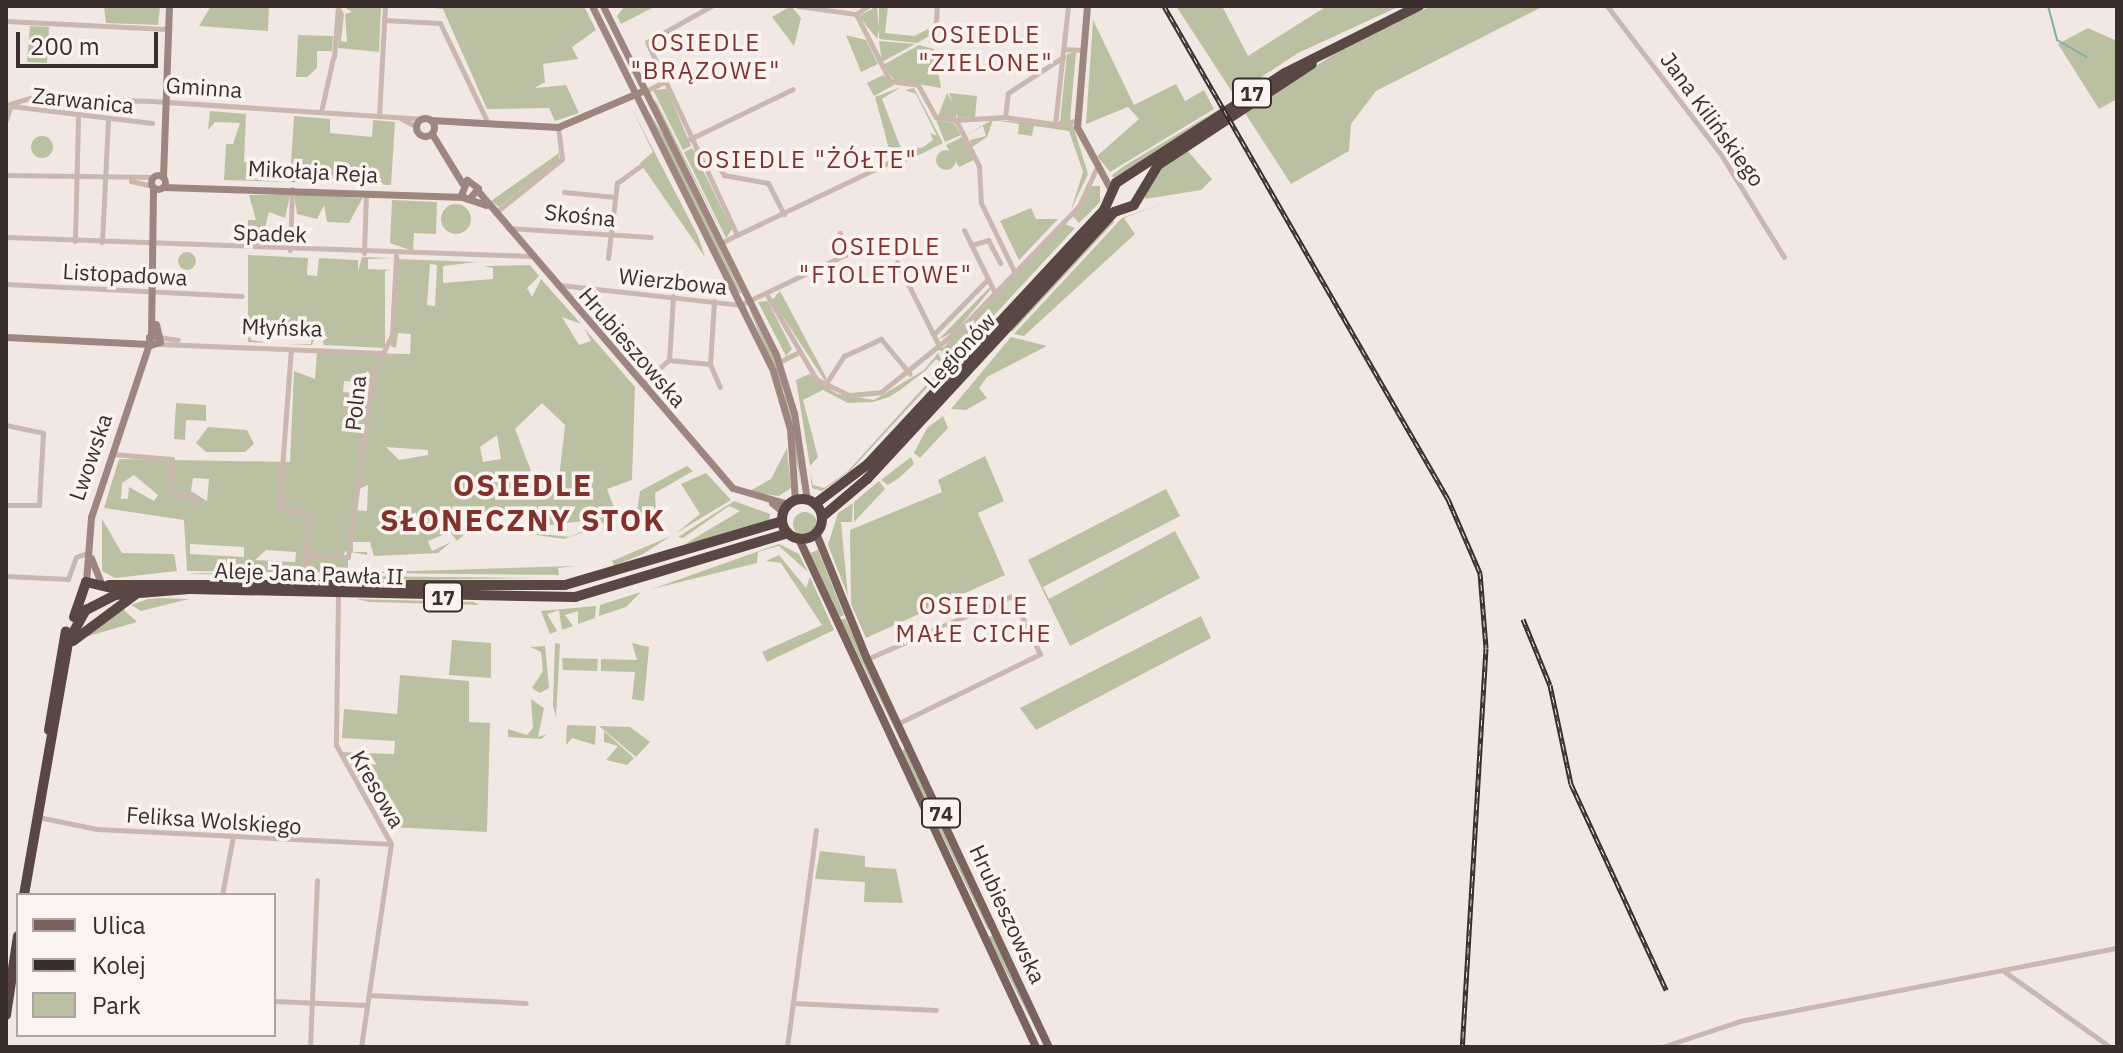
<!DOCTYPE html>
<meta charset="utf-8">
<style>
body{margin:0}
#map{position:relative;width:2123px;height:1053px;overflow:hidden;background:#f2e8e3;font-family:"IBM Plex Sans",sans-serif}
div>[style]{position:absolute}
.green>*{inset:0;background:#bbc0a3}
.round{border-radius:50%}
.stream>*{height:2px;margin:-1px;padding:0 1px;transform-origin:1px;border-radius:1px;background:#84ada8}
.street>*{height:5px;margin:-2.5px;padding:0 2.5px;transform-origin:2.5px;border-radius:2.5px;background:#cab7af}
.secondary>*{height:7px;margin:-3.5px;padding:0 3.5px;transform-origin:3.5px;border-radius:3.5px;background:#9d8680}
.secondary>.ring{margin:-3.5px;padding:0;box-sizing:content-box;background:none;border:7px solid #9d8680;border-radius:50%}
.primary>*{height:8px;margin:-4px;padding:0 4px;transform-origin:4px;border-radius:4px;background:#7a635f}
.highway>*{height:10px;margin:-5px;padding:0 5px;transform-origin:5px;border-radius:5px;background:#594744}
.highway>.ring{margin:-5px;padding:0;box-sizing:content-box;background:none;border:10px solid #594744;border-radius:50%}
.rail>*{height:5px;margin-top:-2.5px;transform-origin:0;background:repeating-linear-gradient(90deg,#faf3ef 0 6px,#392e2c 0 12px);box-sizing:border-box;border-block:2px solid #392e2c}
span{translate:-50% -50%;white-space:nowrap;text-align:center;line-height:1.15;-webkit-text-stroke:7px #faf3ef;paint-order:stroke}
.shield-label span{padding:2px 6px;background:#faf3ef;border:2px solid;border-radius:6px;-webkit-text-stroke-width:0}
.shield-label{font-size:20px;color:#392e2c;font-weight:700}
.street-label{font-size:22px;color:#392e2c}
.neighbourhood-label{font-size:24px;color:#81322c;letter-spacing:2px}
.district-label{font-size:30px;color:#81322c;font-weight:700;letter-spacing:2px}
.frame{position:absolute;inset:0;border:8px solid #392e2c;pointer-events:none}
.legend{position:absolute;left:16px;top:893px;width:260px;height:144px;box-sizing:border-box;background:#faf3ef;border:2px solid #ada4a1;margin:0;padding:10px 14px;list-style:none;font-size:24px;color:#392e2c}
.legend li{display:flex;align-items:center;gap:16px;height:40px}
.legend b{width:40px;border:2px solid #ada4a1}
.scale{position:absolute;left:16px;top:32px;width:142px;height:36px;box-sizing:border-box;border:4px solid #392e2c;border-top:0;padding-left:10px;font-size:24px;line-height:28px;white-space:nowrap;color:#392e2c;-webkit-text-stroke:6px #faf3ef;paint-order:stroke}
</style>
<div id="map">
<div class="green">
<div style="clip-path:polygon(104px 6px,160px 8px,158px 25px,106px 23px)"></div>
<div style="clip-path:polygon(211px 6px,269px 6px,268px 31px,199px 26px)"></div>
<div style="clip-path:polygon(340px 6px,344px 14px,341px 41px,347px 42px,345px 14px,352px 12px,343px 6px,381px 6px,379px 52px,338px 48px)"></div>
<div style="clip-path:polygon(415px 6px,584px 6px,596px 30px,572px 47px,578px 59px,543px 64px,545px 82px,535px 88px,566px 85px,579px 113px,555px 121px,549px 108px,487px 109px,443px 9px)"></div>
<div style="clip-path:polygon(625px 6px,656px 6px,621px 24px,617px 16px)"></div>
<div style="clip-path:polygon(791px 6px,801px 18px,794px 46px,772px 17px)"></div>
<div style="clip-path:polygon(877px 6px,879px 29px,877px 39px,859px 16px)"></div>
<div style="clip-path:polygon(879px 6px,888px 6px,885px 33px,914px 36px,928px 29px,931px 35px,917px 43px,879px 39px)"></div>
<div style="clip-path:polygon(1176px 6px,1222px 6px,1248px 56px,1327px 6px,1400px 6px,1298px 53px,1234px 95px)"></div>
<div style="clip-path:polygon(1431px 6px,1544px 6px,1376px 91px,1351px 124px,1349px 151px,1291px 184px,1245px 113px,1343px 48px)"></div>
<div style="clip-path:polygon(1093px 20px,1134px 105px,1176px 84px,1185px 101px,1204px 90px,1214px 109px,1110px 172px,1097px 156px,1139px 119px,1128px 107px,1086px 124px)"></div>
<div style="clip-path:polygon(30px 26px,49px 27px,47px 63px,27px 62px)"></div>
<div style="clip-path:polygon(2088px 28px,2117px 41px,2117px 99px,2099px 109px,2058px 44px)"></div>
<div style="clip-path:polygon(298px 35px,333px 36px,332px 51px,317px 51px,317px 68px,307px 77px,296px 77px)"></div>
<div style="clip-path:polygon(846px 35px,866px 40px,878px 64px,861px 72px)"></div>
<div style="clip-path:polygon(879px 41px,915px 44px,882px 62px)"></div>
<div style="clip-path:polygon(919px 45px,934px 49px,941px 88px,894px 80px,883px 65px)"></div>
<div style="clip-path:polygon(1076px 52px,1070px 120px,1060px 122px,1067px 54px)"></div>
<div style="clip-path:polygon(883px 75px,894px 85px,874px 96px,867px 83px)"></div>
<div style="clip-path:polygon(901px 87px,882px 99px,902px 151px,892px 160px,875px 97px)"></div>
<div style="clip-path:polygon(914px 88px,943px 143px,897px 166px,908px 147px,922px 148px,933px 140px,930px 133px,937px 136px,916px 94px,905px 90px)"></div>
<div style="clip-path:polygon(667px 89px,691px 146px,683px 150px,653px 90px)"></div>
<div style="clip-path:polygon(947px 93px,957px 110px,956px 118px,938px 116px)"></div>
<div style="clip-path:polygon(949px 93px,977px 96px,975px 117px,958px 118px)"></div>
<div style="clip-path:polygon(656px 101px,725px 239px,654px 102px)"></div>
<div style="clip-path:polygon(645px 106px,668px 142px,741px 293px,738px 294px)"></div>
<div style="clip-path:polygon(631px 107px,698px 236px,705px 257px,640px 163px,653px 152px)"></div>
<div style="clip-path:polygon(1221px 108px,1116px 178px,1111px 176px,1124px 166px)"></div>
<div style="clip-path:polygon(210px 111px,246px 114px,244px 162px,291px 164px,294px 116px,330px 119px,330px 133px,372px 137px,373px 120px,395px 122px,391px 185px,224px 180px,226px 144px,233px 144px,240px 123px,215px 122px,208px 130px)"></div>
<div style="clip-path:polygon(936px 120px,954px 123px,961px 135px,945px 142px)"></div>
<div style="clip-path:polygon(992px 120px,1073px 125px,1088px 174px,1071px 210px,1083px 172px,1069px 131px,1034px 126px,1032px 136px,1018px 134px,1019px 124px,993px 120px,987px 137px,972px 147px,970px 140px,986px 136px,983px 126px,966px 135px)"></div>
<div class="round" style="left:31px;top:136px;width:22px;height:22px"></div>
<div style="clip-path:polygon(962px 137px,974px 160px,959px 167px,946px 145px)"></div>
<div style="clip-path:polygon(692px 148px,732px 229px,726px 238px,684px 152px)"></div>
<div style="clip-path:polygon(1186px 149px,1212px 179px,1201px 190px,1145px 199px,1146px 182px)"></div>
<div class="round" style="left:936px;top:150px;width:20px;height:20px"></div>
<div style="clip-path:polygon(559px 153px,559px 160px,499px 207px,491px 201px)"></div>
<div style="clip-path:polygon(1092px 186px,1100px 186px,1100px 202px,1079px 223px,1073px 216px)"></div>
<div style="clip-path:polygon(294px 194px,362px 198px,362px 199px,349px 223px,327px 222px,324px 205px,317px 219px,297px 214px)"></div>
<div style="clip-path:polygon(249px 195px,290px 195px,285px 218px,269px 212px,260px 246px,247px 245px,248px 220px,256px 220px)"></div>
<div style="clip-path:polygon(392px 200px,437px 202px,436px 234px,414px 233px,413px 251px,390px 243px)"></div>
<div style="clip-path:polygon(1167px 202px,1124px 218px,1135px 234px,1024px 336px,1014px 334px,1122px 218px)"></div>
<div class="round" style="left:441px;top:204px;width:30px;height:30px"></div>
<div style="clip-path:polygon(1031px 208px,1036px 219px,1058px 219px,1019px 260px,1000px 221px)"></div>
<div style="clip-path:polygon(1111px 219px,1114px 222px,1012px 332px,1011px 329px)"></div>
<div style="clip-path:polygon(1065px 224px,1075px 228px,948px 365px,941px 350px)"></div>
<div class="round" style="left:178px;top:252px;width:18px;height:18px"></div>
<div style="clip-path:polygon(248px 255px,308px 258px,307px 275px,317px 276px,319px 258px,358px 260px,358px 271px,362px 257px,392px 258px,368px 259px,368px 269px,392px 270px,385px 271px,385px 348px,324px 345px,319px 326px,312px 345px,287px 345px,311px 344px,312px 333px,283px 331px,252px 330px,251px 340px,272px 343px,248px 342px)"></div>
<div style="clip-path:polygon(evenodd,398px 259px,477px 262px,443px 266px,443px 283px,493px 279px,493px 268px,483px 266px,530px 265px,539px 276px,527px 288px,532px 297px,541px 279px,581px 324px,562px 317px,579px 345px,591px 341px,584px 328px,635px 387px,632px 480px,607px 489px,616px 513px,633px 511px,564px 539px,529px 534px,525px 509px,490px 510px,486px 524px,479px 522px,457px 541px,450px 532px,428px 541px,432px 551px,451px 542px,438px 553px,374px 556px,370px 542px,353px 542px,353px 552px,367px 552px,367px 555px,346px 551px,340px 559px,348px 560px,348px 570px,381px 572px,576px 566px,558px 568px,559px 575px,187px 571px,184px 520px,104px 508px,119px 459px,290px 462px,294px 371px,315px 379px,317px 352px,410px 354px,411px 334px,398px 333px,396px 348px,391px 346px,398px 259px,430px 264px,437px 265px,435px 306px,427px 305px,430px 264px,398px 259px,344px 381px,368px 383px,367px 394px,343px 392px,344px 381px,398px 259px,542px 403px,565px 425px,559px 478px,552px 484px,536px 484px,515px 429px,542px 403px,398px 259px,497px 435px,501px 459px,483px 462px,480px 447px,497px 435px,398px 259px,386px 447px,428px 450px,428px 455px,399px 460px,386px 447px,398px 259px,134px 475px,158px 495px,154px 501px,129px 487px,128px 499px,121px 499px,122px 483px,134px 475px,398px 259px,193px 478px,209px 479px,207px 501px,191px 491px,193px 478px,398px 259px,368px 485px,367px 511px,354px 510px,357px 490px,368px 485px,398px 259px,591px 520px,600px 526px,570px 537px,533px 533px,534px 527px,591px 520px,398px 259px,190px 544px,244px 547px,244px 557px,190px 554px,190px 544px,398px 259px,266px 550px,296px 552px,295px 562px,255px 560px,266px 550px)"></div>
<div style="clip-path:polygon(991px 289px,957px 330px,938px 340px,989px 288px)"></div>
<div style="clip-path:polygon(780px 291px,827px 379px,825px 381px,772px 300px)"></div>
<div style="clip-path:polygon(768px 301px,792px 349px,786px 356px,758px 302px)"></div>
<div style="clip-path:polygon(748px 306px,772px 352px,793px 421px,801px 486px,784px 393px)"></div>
<div style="clip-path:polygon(1011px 337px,1047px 346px,987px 377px,979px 388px,987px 398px,966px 410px,951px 409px)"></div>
<div style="clip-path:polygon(938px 353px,945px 367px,945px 368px,851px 470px,822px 491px,812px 488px,810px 472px,813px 485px,824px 488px,847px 472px,944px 365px,936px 359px,925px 371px,900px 390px,889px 397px,873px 402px,848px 403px,823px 390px,803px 400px,818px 457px,810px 466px,796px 380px,809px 374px,837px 394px,874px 400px,924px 370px)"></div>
<div style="clip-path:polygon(176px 403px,206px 405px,206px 421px,186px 420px,185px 440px,174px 439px)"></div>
<div style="clip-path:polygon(943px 416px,948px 428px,920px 458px,914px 453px,927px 428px)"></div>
<div style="clip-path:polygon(208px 427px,247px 430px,254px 444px,245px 452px,206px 452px,196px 443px)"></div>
<div style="clip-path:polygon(787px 448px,791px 488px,779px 496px,748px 492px,771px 479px)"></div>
<div style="clip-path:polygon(985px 456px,1004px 501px,978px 513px,1005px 575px,866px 638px,851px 604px,850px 530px,942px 492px,938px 480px)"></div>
<div style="clip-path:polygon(911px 457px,914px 464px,899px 478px,888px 485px,881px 480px)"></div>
<div style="clip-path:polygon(687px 466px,693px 471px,655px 493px,656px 511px,636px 520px,640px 491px)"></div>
<div style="clip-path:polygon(706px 473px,731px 500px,676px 533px,700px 514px,681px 484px)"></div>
<div style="clip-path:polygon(879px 481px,885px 489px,854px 522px,854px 502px)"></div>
<div style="clip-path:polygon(1166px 489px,1180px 516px,1043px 587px,1049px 599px,1175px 531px,1200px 578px,1070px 646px,1028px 560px)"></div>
<div style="clip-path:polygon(734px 501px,770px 514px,769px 524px,685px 544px,740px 511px,729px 506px,683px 538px,678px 537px)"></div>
<div style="clip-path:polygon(853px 503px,852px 522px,841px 522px,848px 596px,828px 545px,838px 513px)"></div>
<div class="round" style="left:793px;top:512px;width:24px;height:24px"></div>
<div style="clip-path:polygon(102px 519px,122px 553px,174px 554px,177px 571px,115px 578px,102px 571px)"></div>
<div style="clip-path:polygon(671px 536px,643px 554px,614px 566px,612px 561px)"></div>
<div style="clip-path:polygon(779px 544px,799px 554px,808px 572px,779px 546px,758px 552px,757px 563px,652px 589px)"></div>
<div style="clip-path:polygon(818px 550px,844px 615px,840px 617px,810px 553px)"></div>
<div style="clip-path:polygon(779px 555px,806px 588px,810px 577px,834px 630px,767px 662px,762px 652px,822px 625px,781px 563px,766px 561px)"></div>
<div style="clip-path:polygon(204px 573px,302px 575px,187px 574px)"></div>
<div style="clip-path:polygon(357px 576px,539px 578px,357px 581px)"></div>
<div style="clip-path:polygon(641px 592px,626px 607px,599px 616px,600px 605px)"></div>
<div style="clip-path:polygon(148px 599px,162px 598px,189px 599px,141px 611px,131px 605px)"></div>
<div style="clip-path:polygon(356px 599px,474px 602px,479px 605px,369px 602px)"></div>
<div style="clip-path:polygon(596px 606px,595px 618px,578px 624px,578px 611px,565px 615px,573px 626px,562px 630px,559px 610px,547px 614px,557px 631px,550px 634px,541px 611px)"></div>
<div style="clip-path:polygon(123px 609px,137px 622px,82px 638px)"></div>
<div style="clip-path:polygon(1201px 616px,1211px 638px,1036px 730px,1020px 708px)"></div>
<div style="clip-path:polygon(845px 618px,903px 741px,901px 742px,841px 620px)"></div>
<div style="clip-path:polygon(452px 640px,491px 643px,491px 678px,449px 675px)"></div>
<div style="clip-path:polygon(555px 643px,560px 644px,556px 717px,553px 706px)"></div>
<div style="clip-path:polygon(632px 643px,649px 647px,644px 701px,632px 699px,635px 672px,601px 671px,601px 659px,637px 660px)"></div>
<div style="clip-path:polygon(545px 646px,549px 688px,540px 693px,532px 688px,543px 671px,541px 652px,530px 647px)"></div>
<div style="clip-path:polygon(562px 658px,598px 659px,597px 671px,563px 670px)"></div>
<div style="clip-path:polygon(400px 675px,469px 681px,469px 722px,490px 723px,487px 832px,391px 827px,342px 752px,394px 754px,395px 741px,342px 738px,344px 709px,397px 714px)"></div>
<div style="clip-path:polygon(531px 699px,544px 708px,538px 737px,547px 734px,541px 739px,508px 737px,508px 729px,527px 735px,533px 728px)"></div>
<div style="clip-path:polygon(567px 725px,596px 726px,595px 745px,572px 738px,566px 745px)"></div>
<div style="clip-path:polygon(599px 726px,630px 727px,650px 742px,636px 757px)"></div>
<div style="clip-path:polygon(604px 731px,634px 758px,627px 765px,606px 760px,618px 746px,604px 742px)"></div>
<div style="clip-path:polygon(905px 747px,990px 928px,988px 930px,902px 752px)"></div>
<div style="clip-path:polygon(820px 851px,865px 856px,865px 867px,896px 869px,903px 903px,864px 902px,865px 882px,815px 879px)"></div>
<div style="clip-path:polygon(994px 935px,1044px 1045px,988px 937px)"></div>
</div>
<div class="stream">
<div style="left:2048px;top:6px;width:35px;rotate:75deg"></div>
<div style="left:2057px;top:40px;width:34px;rotate:30deg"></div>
</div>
<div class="street">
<div style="left:711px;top:6px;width:73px;rotate:150.6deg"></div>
<div style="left:647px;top:42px;width:213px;rotate:65deg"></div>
<div style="left:737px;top:235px;width:176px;rotate:-25.5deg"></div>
<div style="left:798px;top:6px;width:59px;rotate:7.9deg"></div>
<div style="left:856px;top:14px;width:14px;rotate:-34deg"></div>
<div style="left:1607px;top:6px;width:185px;rotate:52.5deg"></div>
<div style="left:1720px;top:153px;width:122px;rotate:58.4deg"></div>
<div style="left:856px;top:14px;width:75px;rotate:63.1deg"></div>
<div style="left:890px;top:81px;width:28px;rotate:8deg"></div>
<div style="left:918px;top:85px;width:37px;rotate:61deg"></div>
<div style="left:936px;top:117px;width:20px;rotate:9deg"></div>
<div style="left:956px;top:120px;width:51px;rotate:63.4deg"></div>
<div style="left:979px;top:166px;width:37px;rotate:87deg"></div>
<div style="left:981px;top:203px;width:78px;rotate:64.1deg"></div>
<div style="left:384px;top:20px;width:56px;rotate:3.1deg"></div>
<div style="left:440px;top:23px;width:111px;rotate:64.4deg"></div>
<div style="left:6px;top:21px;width:160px;rotate:2.9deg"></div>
<div style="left:936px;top:23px;width:17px;rotate:-87deg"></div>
<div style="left:1064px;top:49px;width:18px;rotate:3deg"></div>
<div style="left:334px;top:57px;width:51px;rotate:-85.5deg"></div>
<div style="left:646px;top:91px;width:22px;rotate:-27deg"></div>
<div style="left:10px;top:104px;width:21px;rotate:-17deg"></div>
<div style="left:30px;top:98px;width:122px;rotate:1.4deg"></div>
<div style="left:152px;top:101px;width:269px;rotate:3.8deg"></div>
<div style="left:11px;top:106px;width:142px;rotate:6.9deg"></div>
<div style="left:321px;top:112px;width:55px;rotate:-77.5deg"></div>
<div style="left:379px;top:116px;width:110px;rotate:-86.9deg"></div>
<div style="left:1005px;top:117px;width:50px;rotate:8deg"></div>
<div style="left:1055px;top:124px;width:119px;rotate:-83.7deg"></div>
<div style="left:402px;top:119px;width:15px;rotate:28deg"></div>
<div style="left:6px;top:120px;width:16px;rotate:-72deg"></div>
<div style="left:956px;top:120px;width:49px;rotate:-3.5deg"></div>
<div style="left:1005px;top:117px;width:24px;rotate:-83deg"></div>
<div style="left:1008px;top:93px;width:66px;rotate:-33.2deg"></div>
<div style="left:1055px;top:124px;width:21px;rotate:-8deg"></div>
<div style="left:690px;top:139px;width:114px;rotate:-25.9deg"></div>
<div style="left:696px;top:150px;width:12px;rotate:5deg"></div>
<div style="left:708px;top:151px;width:29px;rotate:56deg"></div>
<div style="left:724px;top:175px;width:45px;rotate:10.3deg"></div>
<div style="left:768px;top:183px;width:35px;rotate:63deg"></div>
<div style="left:6px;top:175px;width:147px;rotate:0.8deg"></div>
<div style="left:131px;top:181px;width:22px;rotate:13deg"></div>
<div style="left:564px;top:192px;width:51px;rotate:5.6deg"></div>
<div style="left:495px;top:213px;width:86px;rotate:-38.9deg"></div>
<div style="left:562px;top:159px;width:32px;rotate:-97deg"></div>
<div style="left:508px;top:228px;width:143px;rotate:3.6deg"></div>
<div style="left:964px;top:230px;width:70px;rotate:63.8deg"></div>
<div style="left:6px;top:237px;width:525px;rotate:2.07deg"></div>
<div style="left:75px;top:241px;width:123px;rotate:-88.6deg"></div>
<div style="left:102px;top:242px;width:121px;rotate:-87.2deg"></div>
<div style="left:721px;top:243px;width:18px;rotate:-27deg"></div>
<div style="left:971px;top:245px;width:18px;rotate:-16deg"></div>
<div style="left:988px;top:240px;width:26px;rotate:62deg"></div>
<div style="left:290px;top:250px;width:61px;rotate:-88.1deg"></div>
<div style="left:364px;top:253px;width:60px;rotate:-88.1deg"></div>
<div style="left:608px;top:258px;width:76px;rotate:-83.2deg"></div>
<div style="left:617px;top:183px;width:29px;rotate:-36deg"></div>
<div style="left:897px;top:262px;width:96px;rotate:63.4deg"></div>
<div style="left:6px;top:284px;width:236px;rotate:2.9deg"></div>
<div style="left:560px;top:285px;width:181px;rotate:6.3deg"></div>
<div style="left:740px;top:305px;width:116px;rotate:-25.5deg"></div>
<div style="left:845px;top:255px;width:23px;rotate:-103deg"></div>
<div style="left:767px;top:295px;width:97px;rotate:59.7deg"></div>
<div style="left:816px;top:379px;width:37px;rotate:26deg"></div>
<div style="left:849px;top:395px;width:32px;rotate:-5deg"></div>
<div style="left:881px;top:392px;width:105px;rotate:-38.8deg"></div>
<div style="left:963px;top:326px;width:167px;rotate:-46deg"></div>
<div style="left:1079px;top:206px;width:41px;rotate:-65.3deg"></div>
<div style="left:714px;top:301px;width:63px;rotate:93.6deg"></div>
<div style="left:710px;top:364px;width:25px;rotate:67deg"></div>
<div style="left:934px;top:334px;width:77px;rotate:-45.5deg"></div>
<div style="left:159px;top:337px;width:19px;rotate:9deg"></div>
<div style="left:159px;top:344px;width:225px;rotate:2.3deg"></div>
<div style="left:669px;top:360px;width:64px;rotate:-86.4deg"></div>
<div style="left:779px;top:362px;width:20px;rotate:-27deg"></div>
<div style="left:642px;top:384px;width:36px;rotate:-42deg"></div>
<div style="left:669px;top:360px;width:41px;rotate:5.6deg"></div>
<div style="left:825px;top:385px;width:35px;rotate:-57deg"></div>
<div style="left:844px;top:356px;width:41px;rotate:-24.7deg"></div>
<div style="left:881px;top:339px;width:45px;rotate:50.4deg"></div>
<div style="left:6px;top:425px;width:38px;rotate:12deg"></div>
<div style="left:43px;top:433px;width:72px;rotate:93.2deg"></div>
<div style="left:39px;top:505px;width:33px;rotate:180deg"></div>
<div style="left:112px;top:454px;width:60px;rotate:4.8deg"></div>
<div style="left:172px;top:459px;width:36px;rotate:92deg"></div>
<div style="left:171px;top:495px;width:22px;rotate:3deg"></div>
<div style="left:193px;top:496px;width:10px;rotate:61deg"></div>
<div style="left:280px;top:507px;width:29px;rotate:14deg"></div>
<div style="left:308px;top:514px;width:69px;rotate:93.3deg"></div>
<div style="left:279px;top:508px;width:159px;rotate:-85.7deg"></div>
<div style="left:306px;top:556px;width:42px;rotate:1.4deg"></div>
<div style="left:348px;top:557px;width:186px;rotate:-82.3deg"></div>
<div style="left:373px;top:373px;width:42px;rotate:-63.4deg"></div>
<div style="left:392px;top:335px;width:80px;rotate:-87.1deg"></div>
<div style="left:6px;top:576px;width:62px;rotate:2.8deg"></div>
<div style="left:68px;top:579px;width:23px;rotate:-70deg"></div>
<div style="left:76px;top:557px;width:12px;rotate:-20deg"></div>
<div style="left:338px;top:594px;width:151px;rotate:90.8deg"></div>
<div style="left:336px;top:745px;width:113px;rotate:60.9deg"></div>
<div style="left:391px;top:844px;width:205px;rotate:98.4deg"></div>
<div style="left:867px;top:659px;width:158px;rotate:-23.5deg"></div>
<div style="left:1012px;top:596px;width:64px;rotate:64.2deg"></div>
<div style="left:1040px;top:654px;width:157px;rotate:153.9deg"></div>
<div style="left:38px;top:817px;width:60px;rotate:11.5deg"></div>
<div style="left:97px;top:829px;width:294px;rotate:2.9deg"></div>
<div style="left:222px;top:895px;width:60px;rotate:-79.4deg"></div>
<div style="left:2005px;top:972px;width:129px;rotate:35.5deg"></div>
<div style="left:369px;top:995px;width:157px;rotate:2.9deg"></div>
<div style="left:274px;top:1001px;width:93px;rotate:2.5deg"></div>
<div style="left:793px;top:1003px;width:143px;rotate:2.8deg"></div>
<div style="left:310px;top:1047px;width:167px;rotate:-87.6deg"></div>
<div style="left:787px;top:1047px;width:219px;rotate:-82.4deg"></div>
<div style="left:1662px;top:1047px;width:82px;rotate:-18.4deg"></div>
<div style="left:1740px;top:1021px;width:384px;rotate:-11deg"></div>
</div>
<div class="secondary">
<div style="left:592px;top:6px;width:407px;rotate:63.6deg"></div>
<div style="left:773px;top:371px;width:60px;rotate:73.7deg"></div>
<div style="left:790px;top:429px;width:71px;rotate:86deg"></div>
<div style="left:603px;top:6px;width:390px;rotate:63.6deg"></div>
<div style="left:776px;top:355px;width:61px;rotate:72.8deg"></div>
<div style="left:794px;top:413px;width:88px;rotate:81.5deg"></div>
<div style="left:1087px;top:6px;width:121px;rotate:94.7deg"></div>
<div style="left:1077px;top:127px;width:72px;rotate:61.6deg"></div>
<div class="ring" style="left:416px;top:118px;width:11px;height:11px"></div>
<div style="left:431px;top:120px;width:127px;rotate:3.2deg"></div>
<div style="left:558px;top:127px;width:89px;rotate:-23.1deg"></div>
<div style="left:432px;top:134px;width:57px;rotate:58.5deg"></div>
<div class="ring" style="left:151px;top:175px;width:7px;height:7px"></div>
<div style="left:163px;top:177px;width:171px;rotate:-88deg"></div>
<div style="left:163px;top:187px;width:301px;rotate:1.9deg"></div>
<div style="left:478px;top:191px;width:391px;rotate:49.4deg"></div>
<div style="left:733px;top:488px;width:57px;rotate:16.2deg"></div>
<div style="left:469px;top:199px;width:14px;rotate:-51deg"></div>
<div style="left:478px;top:188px;width:14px;rotate:-144deg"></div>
<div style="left:467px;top:180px;width:16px;rotate:112deg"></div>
<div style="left:461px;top:195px;width:5px;rotate:37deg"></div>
<div style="left:465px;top:198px;width:22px;rotate:18deg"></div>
<div style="left:156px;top:324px;width:18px;rotate:77deg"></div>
<div style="left:160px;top:342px;width:10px;rotate:163deg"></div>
<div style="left:150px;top:345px;width:8px;rotate:-97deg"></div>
<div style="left:149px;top:337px;width:9px;rotate:-6deg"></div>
<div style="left:151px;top:335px;width:148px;rotate:-89.2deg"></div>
<div style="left:6px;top:337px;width:143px;rotate:2.8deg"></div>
<div style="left:149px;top:344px;width:182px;rotate:108.5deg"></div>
<div style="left:91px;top:517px;width:65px;rotate:94.4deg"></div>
<div style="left:772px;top:503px;width:14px;rotate:39deg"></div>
<div style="left:91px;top:558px;width:24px;rotate:68deg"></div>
</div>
<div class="primary">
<div style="left:816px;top:533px;width:136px;rotate:68deg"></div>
<div style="left:867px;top:659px;width:429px;rotate:64.9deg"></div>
<div style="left:799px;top:539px;width:561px;rotate:64.99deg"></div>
</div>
<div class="highway">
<div class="ring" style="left:782px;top:499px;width:30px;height:30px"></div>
<div style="left:815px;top:504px;width:66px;rotate:-37deg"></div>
<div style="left:868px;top:464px;width:347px;rotate:-47.1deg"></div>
<div style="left:1104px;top:210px;width:30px;rotate:-66deg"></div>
<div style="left:1116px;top:183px;width:202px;rotate:-33.1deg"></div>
<div style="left:1285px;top:73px;width:150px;rotate:-26.6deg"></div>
<div style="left:822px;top:517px;width:59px;rotate:-40.2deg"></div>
<div style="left:867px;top:479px;width:364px;rotate:-47.2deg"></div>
<div style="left:1114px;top:212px;width:21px;rotate:-19deg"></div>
<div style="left:1134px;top:205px;width:47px;rotate:-59deg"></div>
<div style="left:1158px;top:165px;width:184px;rotate:-33.3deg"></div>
<div style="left:109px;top:585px;width:456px"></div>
<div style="left:565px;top:585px;width:226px;rotate:-16.4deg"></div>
<div style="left:74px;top:617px;width:37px;rotate:-71deg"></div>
<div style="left:86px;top:582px;width:26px;rotate:13deg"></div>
<div style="left:73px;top:641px;width:79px;rotate:-36.7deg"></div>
<div style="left:49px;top:730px;width:100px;rotate:-80.3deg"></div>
<div style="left:24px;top:895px;width:257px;rotate:-80.1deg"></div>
<div style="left:68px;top:642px;width:37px;rotate:-61deg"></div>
<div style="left:86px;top:610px;width:33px;rotate:-27deg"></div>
<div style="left:115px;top:595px;width:74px;rotate:-4.6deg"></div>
<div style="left:189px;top:589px;width:386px;rotate:1.2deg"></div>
<div style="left:575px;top:597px;width:222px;rotate:-16.7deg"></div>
<div style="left:6px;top:1015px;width:80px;rotate:-81.4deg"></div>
</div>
<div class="rail">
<div style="left:1164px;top:6px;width:569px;rotate:60.06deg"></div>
<div style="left:1448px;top:499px;width:81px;rotate:66.6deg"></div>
<div style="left:1480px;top:573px;width:75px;rotate:85.4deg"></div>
<div style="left:1486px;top:648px;width:400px;rotate:93.4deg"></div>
<div style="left:1523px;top:619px;width:71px;rotate:67.8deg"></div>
<div style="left:1550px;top:685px;width:101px;rotate:78deg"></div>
<div style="left:1571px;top:784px;width:227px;rotate:65.2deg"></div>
</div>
<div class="shield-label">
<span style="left:1252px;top:93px">17</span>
<span style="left:443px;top:597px">17</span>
<span style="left:941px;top:813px">74</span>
</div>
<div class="street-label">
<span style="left:204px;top:87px;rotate:4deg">Gminna</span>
<span style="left:83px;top:100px;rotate:6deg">Zarwanica</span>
<span style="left:1713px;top:119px;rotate:54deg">Jana Kilińskiego</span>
<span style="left:313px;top:171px;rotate:3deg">Mikołaja Reja</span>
<span style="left:580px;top:215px;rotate:6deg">Skośna</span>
<span style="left:270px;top:233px;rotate:2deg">Spadek</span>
<span style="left:125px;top:274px;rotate:3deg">Listopadowa</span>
<span style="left:673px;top:281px;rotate:6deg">Wierzbowa</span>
<span style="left:282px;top:327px;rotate:2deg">Młyńska</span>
<span style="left:633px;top:347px;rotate:49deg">Hrubieszowska</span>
<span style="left:959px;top:350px;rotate:-47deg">Legionów</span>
<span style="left:355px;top:403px;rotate:-84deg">Polna</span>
<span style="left:90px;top:457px;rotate:-71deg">Lwowska</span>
<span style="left:309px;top:573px;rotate:2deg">Aleje Jana Pawła II</span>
<span style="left:378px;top:789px;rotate:60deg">Kresowa</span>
<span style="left:214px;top:820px;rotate:4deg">Feliksa Wolskiego</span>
<span style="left:1008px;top:914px;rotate:65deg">Hrubieszowska</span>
</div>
<div class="neighbourhood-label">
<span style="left:986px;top:49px">OSIEDLE<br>"ZIELONE"</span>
<span style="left:706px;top:57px">OSIEDLE<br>"BRĄZOWE"</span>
<span style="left:807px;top:160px">OSIEDLE "ŻÓŁTE"</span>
<span style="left:886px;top:261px">OSIEDLE<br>"FIOLETOWE"</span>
<span style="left:974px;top:620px">OSIEDLE<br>MAŁE CICHE</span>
</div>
<div class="district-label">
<span style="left:523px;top:502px">OSIEDLE<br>SŁONECZNY STOK</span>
</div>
<div class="frame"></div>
<ul class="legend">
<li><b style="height:10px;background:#7a635f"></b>Ulica</li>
<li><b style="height:10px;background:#392e2c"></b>Kolej</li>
<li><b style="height:22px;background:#bbc0a3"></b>Park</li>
</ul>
<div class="scale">200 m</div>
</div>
